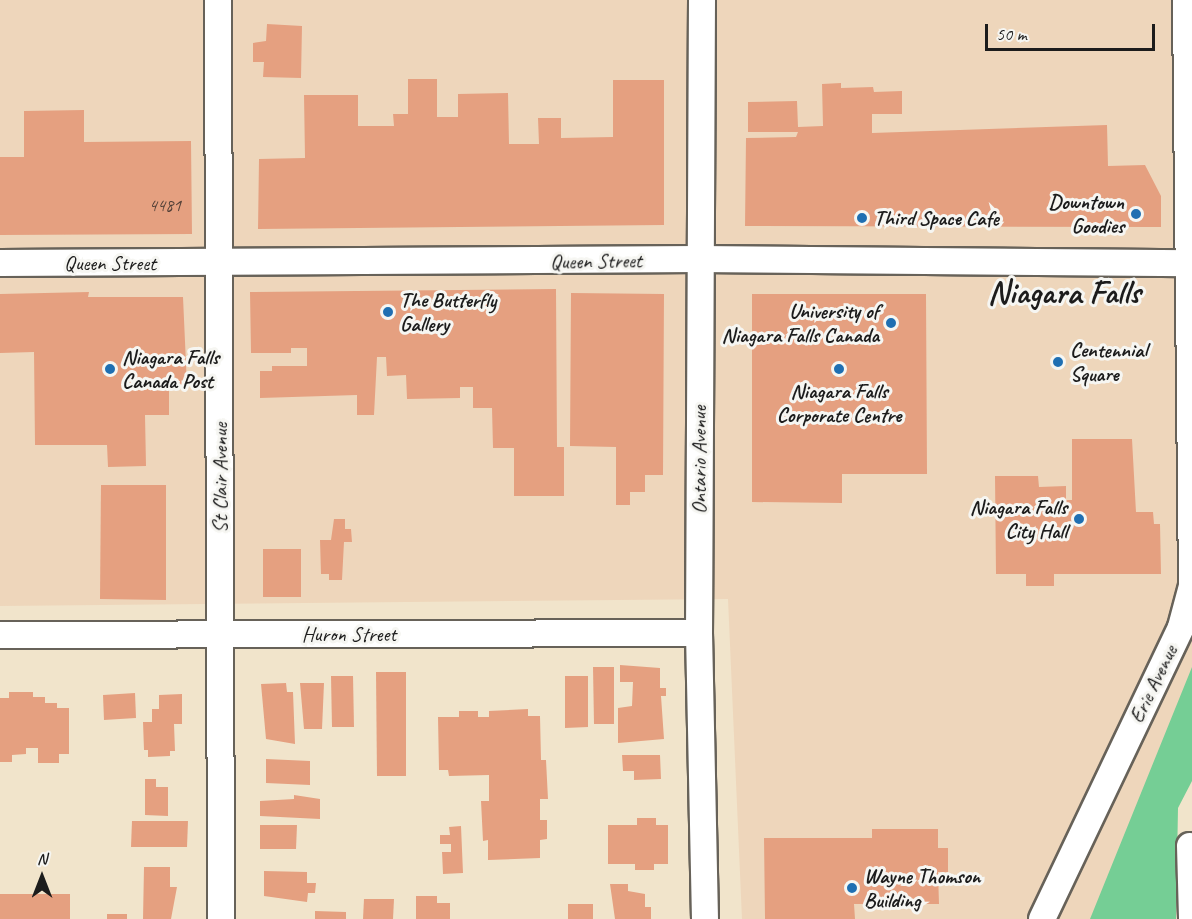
<!DOCTYPE html>
<style>
body{margin:0}
#map{position:relative;width:1192px;height:919px;overflow:hidden;background:#f1e4cb;font-family:Caveat,sans-serif}
div>[style]{position:absolute}
.built>*{inset:0;background:#eed6bb}
.green>*{inset:0;background:#75ce95}
.building>*{inset:0;background:#e5a080}
.roads{filter:drop-shadow(2px 0 #676259) drop-shadow(-2px 0 #676259) drop-shadow(0 2px #676259) drop-shadow(0 -2px #676259)}
.minor>*{height:26px;margin:-13px;padding:0 13px;transform-origin:13px;border-radius:13px;background:#fff}
.dots>*{width:16px;height:16px;translate:-50% -50%;box-sizing:border-box;border:3px solid #f6f6f2;border-radius:50%}
span{translate:-50% -50%;white-space:nowrap;text-align:center;line-height:1.15;-webkit-text-stroke:6px #f6f6f2;paint-order:stroke}
.number-label{font-size:18px;color:#4e3d35}
.number-label span{-webkit-text-stroke-width:0}
.poi-label{font-size:21px;color:#1c1c1c;font-weight:700}
.right{translate:-100% -50%;text-align:right}
.left{translate:0 -50%;text-align:left}
.street-label{font-size:21px;color:#1c1c1c}
.town-label{font-size:33px;color:#1c1c1c;font-weight:700}
.north{position:absolute;left:12px;top:847px;width:60px;height:60px;-webkit-text-stroke:4px #f6f6f2;paint-order:stroke;rotate:0deg;font-size:16px;font-weight:700;line-height:24px;text-align:center;color:#1c1c1c}
.north::after{content:'';display:block;margin:auto;width:21px;height:27px;background:#1c1c1c;clip-path:polygon(50% 0,100% 100%,50% 72%,0 100%)}
.scale{position:absolute;left:985px;top:24px;width:170px;height:27px;box-sizing:border-box;border:3px solid #1c1c1c;border-top:0;padding-left:8px;font-size:18px;line-height:21px;white-space:nowrap;color:#1c1c1c;-webkit-text-stroke:4px #f6f6f2;paint-order:stroke}
</style>
<div id="map">
<div class="built">
<div style="clip-path:polygon(0 0,1192px 0,1192px 669px,1091px 919px,742px 919px,728px 599px,0 606px)"></div>
</div>
<div class="green">
<div style="clip-path:polygon(1192px 667px,1192px 781px,1178px 808px,1176px 919px,1090px 919px)"></div>
</div>
<div class="building">
<div style="clip-path:polygon(267px 24px,302px 26px,301px 78px,263px 77px,264px 62px,253px 62px,253px 43px,266px 41px)"></div>
<div style="clip-path:polygon(408px 79px,437px 79px,437px 117px,458px 117px,458px 94px,508px 93px,509px 144px,539px 144px,538px 118px,561px 118px,561px 138px,613px 137px,613px 80px,664px 80px,664px 225px,258px 229px,259px 159px,305px 158px,304px 95px,358px 95px,358px 126px,394px 126px,393px 114px,408px 114px)"></div>
<div style="clip-path:polygon(841px 83px,841px 88px,873px 87px,874px 92px,902px 91px,902px 114px,872px 114px,872px 133px,1107px 125px,1108px 166px,1145px 165px,1161px 196px,1161px 227px,745px 226px,746px 138px,796px 137px,798px 132px,748px 132px,748px 102px,797px 101px,798px 127px,823px 126px,822px 84px)"></div>
<div style="clip-path:polygon(84px 110px,84px 142px,191px 141px,192px 234px,0 235px,0 157px,24px 157px,24px 111px)"></div>
<div style="clip-path:polygon(556px 289px,557px 447px,564px 447px,564px 496px,514px 496px,514px 448px,493px 448px,492px 408px,473px 408px,473px 387px,460px 387px,460px 398px,407px 399px,406px 375px,387px 376px,386px 357px,377px 357px,374px 415px,357px 415px,357px 395px,260px 398px,260px 371px,272px 371px,272px 366px,307px 366px,307px 348px,291px 348px,291px 353px,251px 353px,250px 292px)"></div>
<div style="clip-path:polygon(89px 292px,88px 297px,183px 297px,187px 386px,169px 387px,169px 415px,145px 415px,146px 466px,108px 467px,107px 445px,35px 445px,34px 352px,0 353px,0 294px)"></div>
<div style="clip-path:polygon(571px 293px,664px 294px,663px 475px,645px 475px,645px 492px,630px 492px,630px 505px,616px 505px,616px 447px,570px 446px)"></div>
<div style="clip-path:polygon(752px 294px,926px 294px,927px 474px,842px 474px,842px 503px,752px 502px)"></div>
<div style="clip-path:polygon(1072px 439px,1132px 439px,1136px 512px,1153px 512px,1154px 524px,1160px 524px,1161px 574px,1054px 574px,1054px 586px,1026px 586px,1026px 574px,996px 574px,995px 476px,1038px 476px,1039px 487px,1066px 486px,1066px 500px,1072px 500px)"></div>
<div style="clip-path:polygon(101px 485px,166px 485px,166px 600px,100px 599px)"></div>
<div style="clip-path:polygon(334px 519px,345px 519px,345px 529px,351px 529px,352px 542px,344px 542px,342px 580px,329px 580px,329px 574px,321px 574px,320px 540px,331px 540px)"></div>
<div style="clip-path:polygon(263px 549px,301px 549px,301px 597px,263px 597px)"></div>
<div style="clip-path:polygon(620px 665px,660px 668px,660px 688px,666px 688px,666px 696px,661px 696px,664px 739px,618px 743px,618px 708px,632px 706px,633px 682px,620px 682px)"></div>
<div style="clip-path:polygon(593px 667px,614px 667px,614px 724px,594px 724px)"></div>
<div style="clip-path:polygon(376px 672px,406px 672px,406px 776px,377px 776px)"></div>
<div style="clip-path:polygon(331px 676px,353px 676px,354px 727px,332px 727px)"></div>
<div style="clip-path:polygon(565px 676px,588px 676px,588px 727px,565px 728px)"></div>
<div style="clip-path:polygon(286px 683px,287px 692px,293px 692px,295px 744px,266px 739px,261px 684px)"></div>
<div style="clip-path:polygon(300px 683px,324px 683px,322px 729px,304px 729px)"></div>
<div style="clip-path:polygon(9px 692px,33px 692px,33px 697px,45px 697px,45px 703px,57px 703px,57px 708px,69px 708px,69px 754px,59px 754px,59px 763px,38px 763px,38px 748px,26px 748px,26px 754px,12px 755px,12px 762px,0 762px,0 698px,9px 698px)"></div>
<div style="clip-path:polygon(135px 693px,136px 718px,104px 720px,103px 695px)"></div>
<div style="clip-path:polygon(182px 694px,182px 724px,174px 724px,175px 751px,170px 751px,170px 756px,148px 757px,148px 750px,144px 750px,143px 722px,152px 722px,152px 709px,159px 709px,159px 695px)"></div>
<div style="clip-path:polygon(528px 709px,528px 716px,540px 716px,541px 760px,546px 760px,548px 799px,540px 799px,540px 820px,547px 820px,547px 839px,540px 840px,540px 858px,488px 860px,488px 840px,483px 841px,481px 801px,489px 801px,489px 775px,449px 776px,448px 770px,439px 770px,438px 717px,459px 717px,459px 711px,478px 711px,478px 717px,489px 717px,489px 711px)"></div>
<div style="clip-path:polygon(622px 755px,660px 755px,661px 779px,634px 780px,634px 771px,623px 771px)"></div>
<div style="clip-path:polygon(266px 759px,310px 761px,310px 785px,266px 783px)"></div>
<div style="clip-path:polygon(145px 779px,156px 779px,156px 787px,168px 787px,168px 816px,145px 815px)"></div>
<div style="clip-path:polygon(294px 795px,320px 799px,320px 819px,260px 816px,260px 801px,294px 799px)"></div>
<div style="clip-path:polygon(637px 818px,656px 818px,656px 825px,668px 825px,668px 864px,654px 864px,654px 870px,635px 870px,635px 864px,608px 864px,608px 825px,637px 825px)"></div>
<div style="clip-path:polygon(132px 821px,188px 821px,187px 847px,131px 847px)"></div>
<div style="clip-path:polygon(260px 825px,297px 825px,296px 849px,260px 849px)"></div>
<div style="clip-path:polygon(461px 826px,463px 873px,443px 874px,442px 852px,451px 852px,451px 844px,440px 844px,440px 835px,450px 835px,449px 827px)"></div>
<div style="clip-path:polygon(872px 829px,938px 829px,938px 848px,948px 848px,948px 872px,938px 872px,939px 904px,854px 904px,855px 919px,765px 919px,764px 838px,872px 838px)"></div>
<div style="clip-path:polygon(144px 867px,170px 867px,170px 887px,177px 887px,171px 919px,143px 919px)"></div>
<div style="clip-path:polygon(264px 871px,307px 872px,307px 883px,316px 883px,315px 893px,308px 893px,307px 902px,264px 896px)"></div>
<div style="clip-path:polygon(610px 884px,628px 884px,628px 891px,645px 894px,645px 907px,651px 907px,651px 919px,615px 919px)"></div>
<div style="clip-path:polygon(0 894px,70px 894px,70px 919px,0 919px)"></div>
<div style="clip-path:polygon(416px 896px,437px 896px,437px 903px,450px 903px,450px 919px,416px 919px)"></div>
<div style="clip-path:polygon(364px 899px,394px 899px,393px 919px,363px 919px)"></div>
<div style="clip-path:polygon(568px 904px,593px 904px,593px 919px,568px 919px)"></div>
<div style="clip-path:polygon(315px 911px,346px 912px,346px 919px,315px 919px)"></div>
<div style="clip-path:polygon(107px 914px,127px 914px,127px 919px,107px 919px)"></div>
</div>
<div class="roads">
<div class="minor">
<div style="left:218px;top:0;width:919px;rotate:89.81deg"></div>
<div style="left:702px;top:0;width:633px;rotate:90.27deg"></div>
<div style="left:699px;top:633px;width:286px;rotate:88.8deg"></div>
<div style="left:0;top:263px;width:699px;rotate:-0.33deg"></div>
<div style="left:699px;top:259px;width:493px;rotate:0.5deg"></div>
<div style="left:0;top:635px;width:699px;rotate:-0.16deg"></div>
<div style="left:1190px;top:846px;width:73px;rotate:88.4deg"></div>
<div style="left:1042px;top:919px;width:323px;rotate:-64.5deg"></div>
<div style="left:1181px;top:627px;width:42px;rotate:-75deg"></div>
<div style="left:1192px;top:586px;width:586px;rotate:-90.59deg"></div>
</div>
</div>
<div class="dots">
<div style="left:1136px;top:214px;background:#1f6fb2"></div>
<div style="left:862px;top:218px;background:#1f6fb2"></div>
<div style="left:388px;top:312px;background:#1f6fb2"></div>
<div style="left:891px;top:323px;background:#1f6fb2"></div>
<div style="left:1058px;top:362px;background:#1f6fb2"></div>
<div style="left:110px;top:369px;background:#1f6fb2"></div>
<div style="left:839px;top:369px;background:#1f6fb2"></div>
<div style="left:1079px;top:519px;background:#1f6fb2"></div>
<div style="left:852px;top:888px;background:#1f6fb2"></div>
</div>
<div class="number-label">
<span style="left:165px;top:205px">4481</span>
</div>
<div class="poi-label">
<span class="right" style="left:1124px;top:214px">Downtown<br>Goodies</span>
<span class="left" style="left:874px;top:218px">Third Space Cafe</span>
<span class="left" style="left:400px;top:312px">The Butterfly<br>Gallery</span>
<span class="right" style="left:879px;top:323px">University of<br>Niagara Falls Canada</span>
<span class="left" style="left:1070px;top:362px">Centennial<br>Square</span>
<span class="left" style="left:122px;top:369px">Niagara Falls<br>Canada Post</span>
<span style="left:839px;top:403px">Niagara Falls<br>Corporate Centre</span>
<span class="right" style="left:1067px;top:519px">Niagara Falls<br>City Hall</span>
<span class="left" style="left:864px;top:888px">Wayne Thomson<br>Building</span>
</div>
<div class="street-label">
<span style="left:596px;top:261px;rotate:-1deg">Queen Street</span>
<span style="left:110px;top:263px">Queen Street</span>
<span style="left:699px;top:460px;rotate:-90deg">Ontario Avenue</span>
<span style="left:220px;top:478px;rotate:-90deg">St Clair Avenue</span>
<span style="left:349px;top:634px">Huron Street</span>
<span style="left:1153px;top:684px;rotate:-64deg">Erie Avenue</span>
</div>
<div class="town-label">
<span style="left:1064px;top:293px">Niagara Falls</span>
</div>
<div class="north">N</div>
<div class="scale">50 m</div>
</div>
